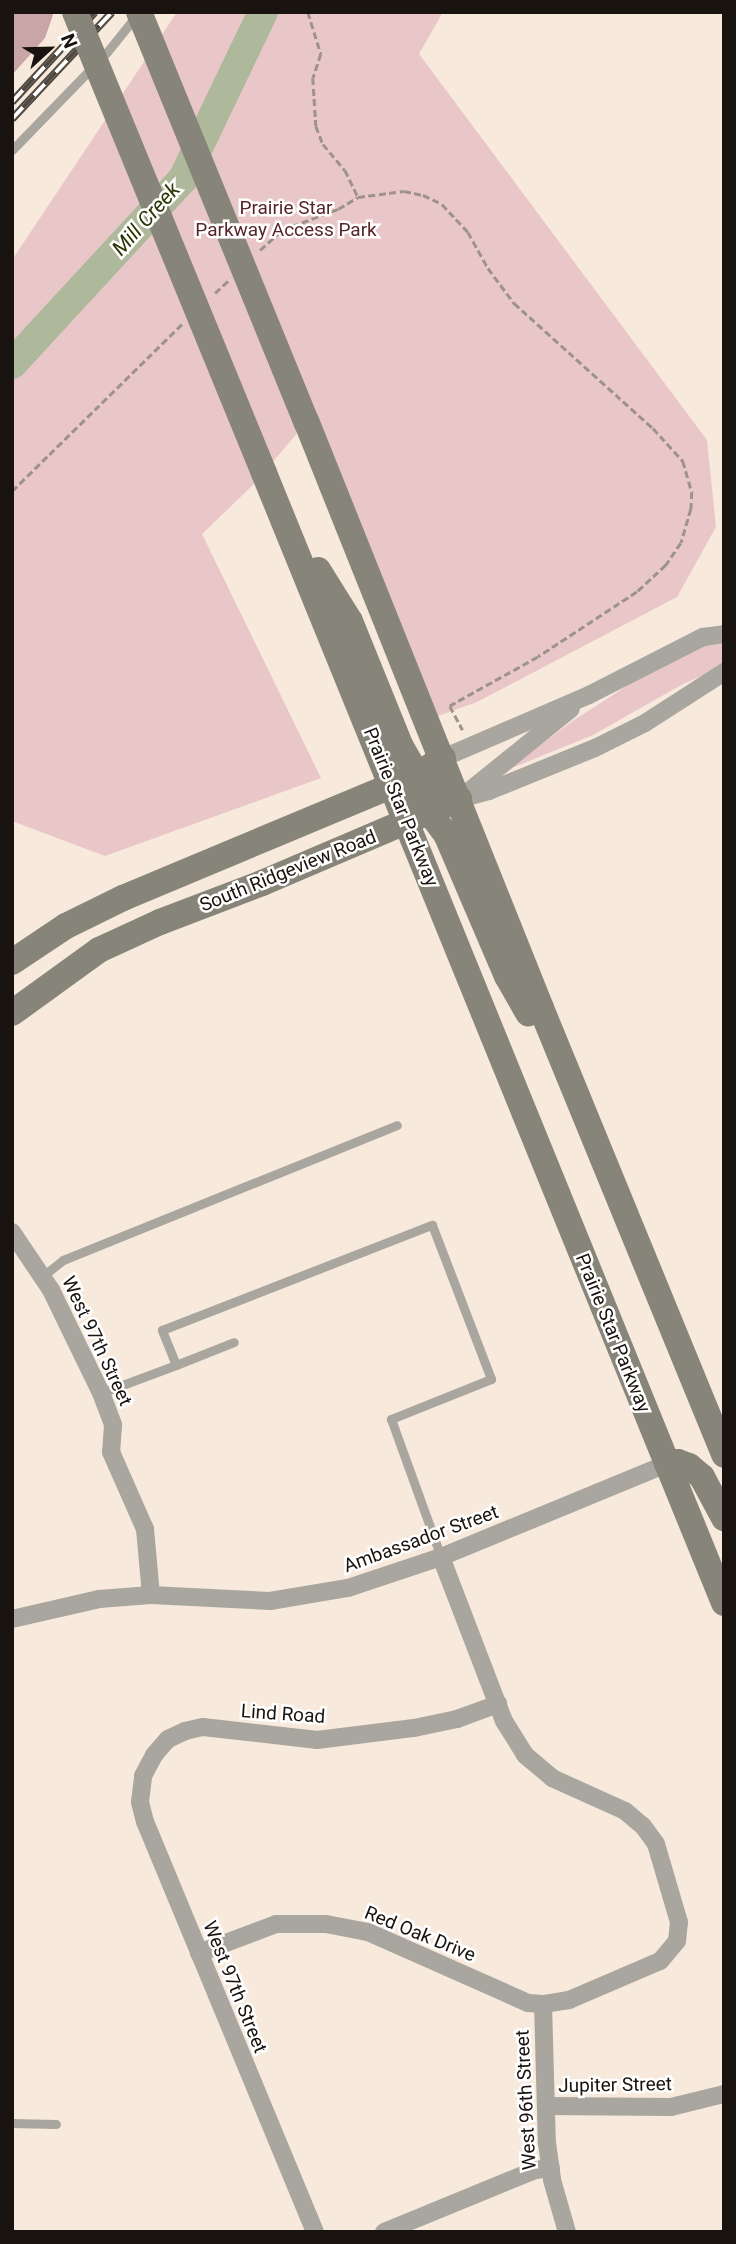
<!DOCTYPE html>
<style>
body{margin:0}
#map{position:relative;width:736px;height:2244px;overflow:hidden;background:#f7e9db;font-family:Roboto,sans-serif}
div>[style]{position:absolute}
.green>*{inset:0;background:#e9c7c8}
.forest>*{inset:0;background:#c9a5a7}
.river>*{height:30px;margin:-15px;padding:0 15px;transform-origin:15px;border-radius:15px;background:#aeb89a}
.path>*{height:2.5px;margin-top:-1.25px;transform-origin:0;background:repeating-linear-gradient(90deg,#9d9388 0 7px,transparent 0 10.5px)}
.service>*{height:9px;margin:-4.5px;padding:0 4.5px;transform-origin:4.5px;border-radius:4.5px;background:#a8a69e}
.minor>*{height:18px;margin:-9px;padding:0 9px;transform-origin:9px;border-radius:9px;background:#a8a69e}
.secondary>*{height:26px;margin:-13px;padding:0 13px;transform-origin:13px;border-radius:13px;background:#878479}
.rail>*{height:8px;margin-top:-4px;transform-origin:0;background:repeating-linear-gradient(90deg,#fff 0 16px,#504942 0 32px);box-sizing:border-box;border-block:2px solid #504942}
.secondary-bridge>*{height:26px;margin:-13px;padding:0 13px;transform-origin:13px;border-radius:13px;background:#878479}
span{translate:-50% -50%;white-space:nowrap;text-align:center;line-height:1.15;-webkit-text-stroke:5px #fff;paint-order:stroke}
.park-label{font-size:19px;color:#57262c}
.street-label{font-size:19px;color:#18130e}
.water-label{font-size:21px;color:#2c3703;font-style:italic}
.frame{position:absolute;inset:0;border:14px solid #18130e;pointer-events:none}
.north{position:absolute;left:14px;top:14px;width:70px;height:70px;-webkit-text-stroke:5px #fff;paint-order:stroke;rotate:68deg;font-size:19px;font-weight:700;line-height:28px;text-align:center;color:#18130e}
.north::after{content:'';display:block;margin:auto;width:24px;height:32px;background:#18130e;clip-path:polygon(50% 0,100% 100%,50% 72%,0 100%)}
</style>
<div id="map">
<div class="green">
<div style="clip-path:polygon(177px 12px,443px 12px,419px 54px,707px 440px,716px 527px,677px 597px,477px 702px,427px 720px,299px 431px,254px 484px,202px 534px,321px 778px,105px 856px,12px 821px,12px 260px)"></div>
<div style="clip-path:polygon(724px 639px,724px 666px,683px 684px,593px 735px,507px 770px,574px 720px,650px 671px,695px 647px)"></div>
</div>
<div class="forest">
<div style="clip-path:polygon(12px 12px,50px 12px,53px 15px,45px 38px,12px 75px)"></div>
</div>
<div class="river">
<div style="left:12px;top:364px;width:252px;rotate:-47.3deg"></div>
<div style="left:183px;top:179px;width:185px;rotate:-64.4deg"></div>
</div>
<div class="path">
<div style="left:308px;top:12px;width:44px;rotate:72.8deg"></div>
<div style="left:321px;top:54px;width:25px;rotate:108deg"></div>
<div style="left:313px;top:78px;width:48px;rotate:86.4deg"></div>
<div style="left:316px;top:126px;width:19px;rotate:69deg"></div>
<div style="left:323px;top:144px;width:34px;rotate:50deg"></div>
<div style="left:345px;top:170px;width:30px;rotate:64deg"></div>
<div style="left:260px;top:250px;width:30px;rotate:-42deg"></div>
<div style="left:282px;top:230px;width:60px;rotate:-20.6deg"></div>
<div style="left:338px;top:209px;width:23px;rotate:-31deg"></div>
<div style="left:358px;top:197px;width:46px;rotate:-7.4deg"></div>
<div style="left:404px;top:191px;width:19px;rotate:12deg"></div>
<div style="left:423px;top:195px;width:21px;rotate:25deg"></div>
<div style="left:442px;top:204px;width:38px;rotate:47deg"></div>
<div style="left:468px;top:232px;width:41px;rotate:60.9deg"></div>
<div style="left:488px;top:268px;width:44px;rotate:53.4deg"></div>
<div style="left:514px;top:303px;width:187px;rotate:42deg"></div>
<div style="left:653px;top:428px;width:45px;rotate:47.7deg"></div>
<div style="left:683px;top:461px;width:32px;rotate:74deg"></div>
<div style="left:692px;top:492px;width:17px;rotate:93deg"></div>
<div style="left:691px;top:509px;width:35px;rotate:106deg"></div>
<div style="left:681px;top:543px;width:27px;rotate:124deg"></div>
<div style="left:666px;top:565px;width:40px;rotate:137deg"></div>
<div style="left:637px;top:592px;width:118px;rotate:146.7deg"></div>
<div style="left:538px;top:657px;width:101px;rotate:150.9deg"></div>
<div style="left:450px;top:706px;width:27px;rotate:62deg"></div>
<div style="left:215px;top:293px;width:18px;rotate:-43deg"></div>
<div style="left:12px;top:491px;width:238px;rotate:-44.5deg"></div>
</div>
<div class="service">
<div style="left:12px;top:150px;width:136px;rotate:-45.9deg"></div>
<div style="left:107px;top:52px;width:46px;rotate:-51.1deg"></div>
<div style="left:43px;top:1276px;width:26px;rotate:-39deg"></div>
<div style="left:63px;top:1260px;width:360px;rotate:-22deg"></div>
<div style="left:176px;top:1365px;width:62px;rotate:-21.6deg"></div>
<div style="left:101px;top:1393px;width:80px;rotate:-20.5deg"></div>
<div style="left:176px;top:1365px;width:38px;rotate:-112deg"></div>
<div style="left:162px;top:1330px;width:290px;rotate:-21.3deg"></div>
<div style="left:432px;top:1225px;width:165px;rotate:69deg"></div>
<div style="left:491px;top:1379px;width:108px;rotate:158.2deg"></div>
<div style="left:391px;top:1419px;width:147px;rotate:70.1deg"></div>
<div style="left:12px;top:2123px;width:44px;rotate:1.3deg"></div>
</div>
<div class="minor">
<div style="left:443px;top:758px;width:159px;rotate:-23.3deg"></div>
<div style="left:589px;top:695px;width:128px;rotate:-27deg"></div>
<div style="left:703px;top:637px;width:21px;rotate:-8deg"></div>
<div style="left:468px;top:792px;width:132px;rotate:-38.9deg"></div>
<div style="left:459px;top:799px;width:31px;rotate:-15deg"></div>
<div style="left:489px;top:791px;width:114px;rotate:-22.1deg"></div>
<div style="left:595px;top:748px;width:56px;rotate:-26.6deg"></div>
<div style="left:645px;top:723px;width:94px;rotate:-32.8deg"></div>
<div style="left:12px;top:1232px;width:70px;rotate:56.1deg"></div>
<div style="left:51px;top:1290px;width:114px;rotate:64.1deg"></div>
<div style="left:101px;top:1393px;width:34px;rotate:69deg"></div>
<div style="left:113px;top:1425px;width:27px;rotate:94deg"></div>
<div style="left:111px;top:1452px;width:84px;rotate:66.2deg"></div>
<div style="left:145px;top:1529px;width:66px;rotate:84.8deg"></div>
<div style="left:441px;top:1557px;width:176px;rotate:69deg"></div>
<div style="left:504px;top:1721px;width:40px;rotate:58deg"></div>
<div style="left:525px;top:1755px;width:35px;rotate:40deg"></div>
<div style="left:552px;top:1778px;width:80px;rotate:24.3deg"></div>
<div style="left:625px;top:1811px;width:23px;rotate:40deg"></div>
<div style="left:643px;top:1826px;width:22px;rotate:54deg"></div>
<div style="left:656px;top:1844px;width:81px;rotate:73.6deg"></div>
<div style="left:679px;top:1922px;width:19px;rotate:96deg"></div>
<div style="left:677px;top:1941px;width:26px;rotate:130deg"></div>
<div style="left:660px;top:1961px;width:99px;rotate:156.8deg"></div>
<div style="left:569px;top:2000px;width:26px;rotate:171deg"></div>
<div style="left:543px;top:2004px;width:139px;rotate:88.4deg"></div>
<div style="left:547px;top:2143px;width:37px;rotate:82deg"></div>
<div style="left:552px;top:2180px;width:54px;rotate:73.9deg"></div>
<div style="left:12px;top:1619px;width:89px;rotate:-12.9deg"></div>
<div style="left:99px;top:1599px;width:52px;rotate:-4.4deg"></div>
<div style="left:151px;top:1595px;width:119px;rotate:2.9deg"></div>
<div style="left:270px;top:1601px;width:79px;rotate:-9.5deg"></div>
<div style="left:348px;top:1588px;width:98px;rotate:-18.4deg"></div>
<div style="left:441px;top:1557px;width:244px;rotate:-22.4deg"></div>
<div style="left:199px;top:1953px;width:82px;rotate:-20.6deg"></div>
<div style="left:276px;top:1924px;width:50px"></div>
<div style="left:326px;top:1924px;width:43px;rotate:10.8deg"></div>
<div style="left:368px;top:1932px;width:175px;rotate:23.9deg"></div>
<div style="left:528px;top:2003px;width:15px;rotate:4deg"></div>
<div style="left:546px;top:2106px;width:125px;rotate:0.5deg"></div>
<div style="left:671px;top:2107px;width:55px;rotate:-13.8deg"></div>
<div style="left:315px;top:2232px;width:444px;rotate:-112.5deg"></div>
<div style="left:145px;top:1822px;width:21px;rotate:-104deg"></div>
<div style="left:140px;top:1802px;width:26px;rotate:-83deg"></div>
<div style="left:143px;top:1776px;width:24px;rotate:-62deg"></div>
<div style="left:154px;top:1755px;width:21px;rotate:-49deg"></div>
<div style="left:168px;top:1739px;width:19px;rotate:-25deg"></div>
<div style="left:185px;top:1731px;width:18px;rotate:-13deg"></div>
<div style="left:203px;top:1727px;width:115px;rotate:6.5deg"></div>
<div style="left:317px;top:1740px;width:98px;rotate:-7.1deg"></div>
<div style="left:414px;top:1728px;width:44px;rotate:-11.8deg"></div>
<div style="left:457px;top:1719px;width:44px;rotate:-20.1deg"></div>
<div style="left:384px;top:2232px;width:163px;rotate:-22.3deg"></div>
<div style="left:535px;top:2170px;width:16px;rotate:-7deg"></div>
</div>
<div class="secondary">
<div style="left:307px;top:423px;width:630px;rotate:68.2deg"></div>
<div style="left:541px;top:1008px;width:483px;rotate:67.7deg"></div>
<div style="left:264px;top:473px;width:1220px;rotate:67.85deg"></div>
<div style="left:318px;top:570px;width:60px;rotate:57.9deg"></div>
<div style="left:350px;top:621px;width:134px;rotate:68deg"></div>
<div style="left:400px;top:745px;width:34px;rotate:60deg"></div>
<div style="left:417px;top:775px;width:25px;rotate:43deg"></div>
<div style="left:435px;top:792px;width:25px;rotate:16deg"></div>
<div style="left:416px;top:802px;width:18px;rotate:38deg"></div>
<div style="left:430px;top:813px;width:26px;rotate:53deg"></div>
<div style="left:446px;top:834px;width:155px;rotate:66.8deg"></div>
<div style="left:507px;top:976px;width:43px;rotate:60.4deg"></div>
<div style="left:12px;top:962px;width:65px;rotate:-33.7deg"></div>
<div style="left:66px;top:926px;width:64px;rotate:-26.2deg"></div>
<div style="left:123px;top:898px;width:319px;rotate:-22.7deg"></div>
<div style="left:417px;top:775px;width:31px;rotate:-33deg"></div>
<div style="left:12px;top:1013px;width:107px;rotate:-35.9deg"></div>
<div style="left:99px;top:950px;width:67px;rotate:-24.7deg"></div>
<div style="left:160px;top:922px;width:109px;rotate:-20.9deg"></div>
<div style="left:262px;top:883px;width:214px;rotate:-23.1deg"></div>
<div style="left:667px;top:1464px;width:11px;rotate:-10deg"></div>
<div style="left:678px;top:1462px;width:12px;rotate:20deg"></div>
<div style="left:689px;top:1466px;width:17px;rotate:40deg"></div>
<div style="left:702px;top:1477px;width:47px;rotate:61.8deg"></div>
</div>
<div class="rail">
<div style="left:12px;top:102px;width:122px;rotate:-47.3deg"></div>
<div style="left:12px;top:119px;width:146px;rotate:-46.9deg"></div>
</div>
<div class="secondary-bridge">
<div style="left:75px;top:12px;width:498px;rotate:67.7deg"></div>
<div style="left:139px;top:12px;width:444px;rotate:67.8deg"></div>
</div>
<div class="park-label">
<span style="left:286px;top:219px">Prairie Star<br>Parkway Access Park</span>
</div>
<div class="street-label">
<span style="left:401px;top:807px;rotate:68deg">Prairie Star Parkway</span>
<span style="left:288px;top:871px;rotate:-22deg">South Ridgeview Road</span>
<span style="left:613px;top:1333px;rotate:68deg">Prairie Star Parkway</span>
<span style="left:97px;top:1341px;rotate:65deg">West 97th Street</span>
<span style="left:421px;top:1539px;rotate:-20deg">Ambassador Street</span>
<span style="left:283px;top:1714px;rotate:4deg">Lind Road</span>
<span style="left:420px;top:1934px;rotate:22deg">Red Oak Drive</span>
<span style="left:235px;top:1987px;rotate:68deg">West 97th Street</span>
<span style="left:615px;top:2085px;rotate:-1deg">Jupiter Street</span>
<span style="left:526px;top:2100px;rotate:-93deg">West 96th Street</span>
</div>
<div class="water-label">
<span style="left:146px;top:219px;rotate:-48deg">Mill Creek</span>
</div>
<div class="frame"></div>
<div class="north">N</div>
</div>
